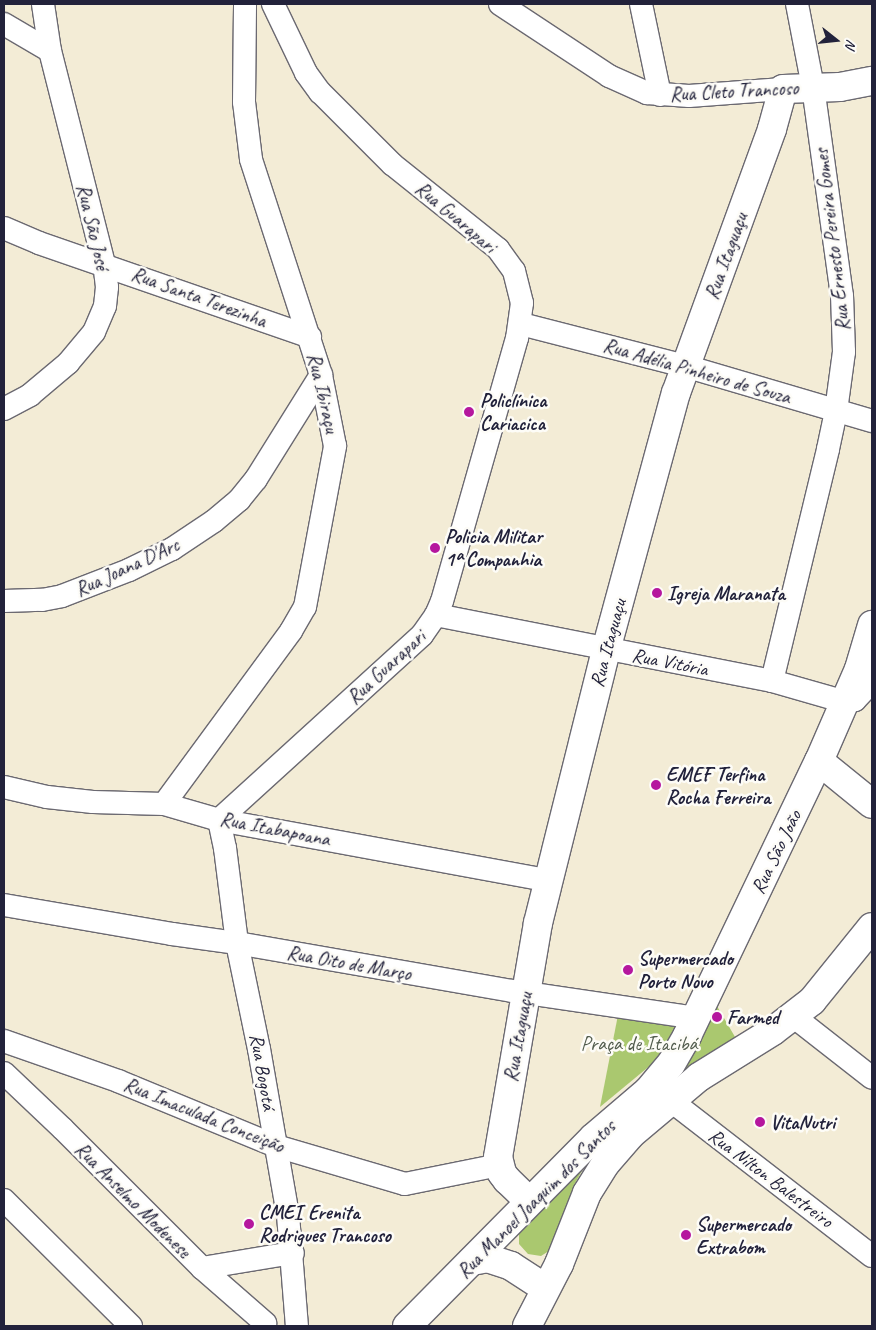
<!DOCTYPE html>
<meta charset="utf-8">
<style>
body{margin:0}
#map{position:relative;width:876px;height:1330px;overflow:hidden;background:#f3ecd6;font-family:Caveat,sans-serif}
div>[style]{position:absolute}
.green>*{inset:0;background:#aac86f}
.roads{filter:drop-shadow(1px 0 #6b6971) drop-shadow(-1px 0 #6b6971) drop-shadow(0 1px #6b6971) drop-shadow(0 -1px #6b6971)}
.minor>*{height:22px;margin:-11px;padding:0 11px;transform-origin:11px;border-radius:11px;background:#fff}
.tertiary>*{height:28px;margin:-14px;padding:0 14px;transform-origin:14px;border-radius:14px;background:#fff}
.secondary>*{height:28px;margin:-14px;padding:0 14px;transform-origin:14px;border-radius:14px;background:#fff}
.dots>*{width:14px;height:14px;translate:-50% -50%;box-sizing:border-box;border:2px solid #fdfcf7;border-radius:50%}
span{translate:-50% -50%;white-space:nowrap;text-align:center;line-height:1.15;-webkit-text-stroke:5px #fdfcf7;paint-order:stroke}
.street-label{font-size:20px;color:#22223b}
.poi-label{font-size:20px;color:#22223b;font-weight:700}
.left{translate:0 -50%;text-align:left}
.park-label{font-size:20px;color:#525c4d}
.frame{position:absolute;inset:0;border:5px solid #22223b;pointer-events:none}
.north{position:absolute;left:811px;top:15px;width:50px;height:50px;-webkit-text-stroke:4px #fdfcf7;paint-order:stroke;rotate:106deg;font-size:14px;font-weight:700;line-height:20px;text-align:center;color:#22223b}
.north::after{content:'';display:block;margin:auto;width:18px;height:22px;background:#22223b;clip-path:polygon(50% 0,100% 100%,50% 72%,0 100%)}
</style>
<div id="map">
<div class="green">
<div style="clip-path:polygon(714px 1001px,738px 1042px,595px 1155px,583px 1169px,574px 1185px,552px 1249px,541px 1256px,528px 1254px,519px 1244px,519px 1231px)"></div>
<div style="clip-path:polygon(618px 1015px,673px 1025px,676px 1028px,675px 1045px,600px 1107px)"></div>
</div>
<div class="roads">
<div class="minor">
<div style="left:273px;top:4px;width:76px;rotate:64.4deg"></div>
<div style="left:306px;top:73px;width:24px;rotate:54deg"></div>
<div style="left:320px;top:92px;width:102px;rotate:45deg"></div>
<div style="left:392px;top:164px;width:136px;rotate:38.7deg"></div>
<div style="left:498px;top:249px;width:27px;rotate:54deg"></div>
<div style="left:514px;top:271px;width:33px;rotate:76deg"></div>
<div style="left:522px;top:303px;width:35px;rotate:98deg"></div>
<div style="left:517px;top:338px;width:273px;rotate:105.9deg"></div>
<div style="left:442px;top:601px;width:15px;rotate:113deg"></div>
<div style="left:436px;top:615px;width:24px;rotate:125deg"></div>
<div style="left:422px;top:635px;width:275px;rotate:137.7deg"></div>
<div style="left:219px;top:820px;width:29px;rotate:78deg"></div>
<div style="left:225px;top:848px;width:96px;rotate:82.8deg"></div>
<div style="left:237px;top:943px;width:108px;rotate:78.3deg"></div>
<div style="left:259px;top:1049px;width:169px;rotate:80.1deg"></div>
<div style="left:288px;top:1215px;width:111px;rotate:85.4deg"></div>
<div style="left:500px;top:4px;width:131px;rotate:33.4deg"></div>
<div style="left:609px;top:76px;width:42px;rotate:24.1deg"></div>
<div style="left:647px;top:93px;width:42px;rotate:4.1deg"></div>
<div style="left:689px;top:96px;width:94px;rotate:-4.3deg"></div>
<div style="left:641px;top:4px;width:93px;rotate:78.2deg"></div>
<div style="left:4px;top:24px;width:53px;rotate:30.4deg"></div>
<div style="left:4px;top:228px;width:38px;rotate:23deg"></div>
<div style="left:39px;top:243px;width:287px;rotate:19.1deg"></div>
<div style="left:521px;top:324px;width:169px;rotate:14.4deg"></div>
<div style="left:685px;top:366px;width:195px;rotate:16.4deg"></div>
<div style="left:4px;top:409px;width:30px;rotate:-28deg"></div>
<div style="left:30px;top:395px;width:50px;rotate:-40.1deg"></div>
<div style="left:68px;top:363px;width:40px;rotate:-50deg"></div>
<div style="left:94px;top:332px;width:28px;rotate:-67deg"></div>
<div style="left:105px;top:306px;width:19px;rotate:-84deg"></div>
<div style="left:107px;top:287px;width:23px;rotate:-97deg"></div>
<div style="left:104px;top:264px;width:220px;rotate:-104.2deg"></div>
<div style="left:50px;top:51px;width:48px;rotate:-98.5deg"></div>
<div style="left:4px;top:601px;width:38px;rotate:-2deg"></div>
<div style="left:42px;top:600px;width:20px;rotate:-11deg"></div>
<div style="left:62px;top:596px;width:72px;rotate:-21.2deg"></div>
<div style="left:129px;top:570px;width:48px;rotate:-26deg"></div>
<div style="left:172px;top:549px;width:50px;rotate:-33.7deg"></div>
<div style="left:214px;top:521px;width:33px;rotate:-40deg"></div>
<div style="left:239px;top:500px;width:27px;rotate:-51deg"></div>
<div style="left:256px;top:479px;width:123px;rotate:-58deg"></div>
<div style="left:436px;top:615px;width:342px;rotate:11.1deg"></div>
<div style="left:772px;top:681px;width:76px;rotate:16deg"></div>
<div style="left:845px;top:702px;width:10px;rotate:-11deg"></div>
<div style="left:855px;top:700px;width:25px;rotate:-47deg"></div>
<div style="left:772px;top:681px;width:239px;rotate:-76.4deg"></div>
<div style="left:828px;top:449px;width:39px;rotate:-78deg"></div>
<div style="left:836px;top:411px;width:60px;rotate:-82.3deg"></div>
<div style="left:844px;top:352px;width:56px;rotate:-92deg"></div>
<div style="left:842px;top:296px;width:211px;rotate:-97.9deg"></div>
<div style="left:813px;top:87px;width:85px;rotate:-100.9deg"></div>
<div style="left:4px;top:787px;width:44px;rotate:13.1deg"></div>
<div style="left:47px;top:797px;width:46px;rotate:6.2deg"></div>
<div style="left:93px;top:802px;width:71px;rotate:1.6deg"></div>
<div style="left:164px;top:804px;width:57px;rotate:16.2deg"></div>
<div style="left:219px;top:820px;width:333px;rotate:10.4deg"></div>
<div style="left:164px;top:804px;width:215px;rotate:-53.7deg"></div>
<div style="left:291px;top:631px;width:28px;rotate:-60deg"></div>
<div style="left:305px;top:607px;width:164px;rotate:-79.4deg"></div>
<div style="left:335px;top:446px;width:72px;rotate:-101.2deg"></div>
<div style="left:321px;top:375px;width:227px;rotate:-108deg"></div>
<div style="left:251px;top:159px;width:57px;rotate:-97deg"></div>
<div style="left:244px;top:102px;width:98px;rotate:-89.4deg"></div>
<div style="left:4px;top:905px;width:170px;rotate:9.8deg"></div>
<div style="left:172px;top:934px;width:66px;rotate:7.9deg"></div>
<div style="left:237px;top:943px;width:280px;rotate:9.9deg"></div>
<div style="left:513px;top:991px;width:184px;rotate:8.4deg"></div>
<div style="left:793px;top:1016px;width:100px;rotate:38.1deg"></div>
<div style="left:4px;top:1041px;width:121px;rotate:19.3deg"></div>
<div style="left:118px;top:1081px;width:171px;rotate:22.4deg"></div>
<div style="left:276px;top:1146px;width:134px;rotate:16.4deg"></div>
<div style="left:405px;top:1184px;width:96px;rotate:-11.4deg"></div>
<div style="left:4px;top:1073px;width:81px;rotate:43.5deg"></div>
<div style="left:63px;top:1129px;width:197px;rotate:45deg"></div>
<div style="left:202px;top:1268px;width:84px;rotate:41.1deg"></div>
<div style="left:670px;top:1100px;width:255px;rotate:37.7deg"></div>
<div style="left:4px;top:1200px;width:179px;rotate:44.8deg"></div>
<div style="left:202px;top:1268px;width:92px;rotate:-9.4deg"></div>
</div>
<div class="tertiary">
<div style="left:529px;top:1201px;width:30px;rotate:-136deg"></div>
<div style="left:507px;top:1180px;width:9px;rotate:-126deg"></div>
<div style="left:502px;top:1173px;width:16px;rotate:-104deg"></div>
<div style="left:498px;top:1157px;width:237px;rotate:-80.3deg"></div>
<div style="left:538px;top:923px;width:281px;rotate:-76deg"></div>
<div style="left:606px;top:650px;width:266px;rotate:-74.8deg"></div>
<div style="left:676px;top:393px;width:281px;rotate:-70deg"></div>
<div style="left:772px;top:129px;width:41px;rotate:-74.6deg"></div>
<div style="left:783px;top:89px;width:57px;rotate:-2deg"></div>
<div style="left:840px;top:87px;width:33px;rotate:-11deg"></div>
</div>
<div class="secondary">
<div style="left:819px;top:761px;width:68px;rotate:39.1deg"></div>
<div style="left:472px;top:1261px;width:15px;rotate:-11deg"></div>
<div style="left:487px;top:1258px;width:25px;rotate:18deg"></div>
<div style="left:511px;top:1266px;width:40px;rotate:32.9deg"></div>
<div style="left:407px;top:1326px;width:264px;rotate:-45.3deg"></div>
<div style="left:593px;top:1138px;width:72px;rotate:-40.5deg"></div>
<div style="left:648px;top:1091px;width:35px;rotate:-50deg"></div>
<div style="left:671px;top:1064px;width:32px;rotate:-60deg"></div>
<div style="left:687px;top:1036px;width:305px;rotate:-64.4deg"></div>
<div style="left:819px;top:761px;width:100px;rotate:-66.5deg"></div>
<div style="left:859px;top:669px;width:46px;rotate:-73.5deg"></div>
<div style="left:527px;top:1326px;width:70px;rotate:-62.7deg"></div>
<div style="left:559px;top:1264px;width:76px;rotate:-68.5deg"></div>
<div style="left:587px;top:1193px;width:36px;rotate:-58deg"></div>
<div style="left:606px;top:1163px;width:37px;rotate:-49deg"></div>
<div style="left:630px;top:1135px;width:90px;rotate:-40deg"></div>
<div style="left:699px;top:1077px;width:87px;rotate:-31.9deg"></div>
<div style="left:773px;top:1031px;width:49px;rotate:-37.6deg"></div>
<div style="left:812px;top:1001px;width:95px;rotate:-51deg"></div>
</div>
</div>
<div class="dots">
<div style="left:469px;top:412px;background:#b5179e"></div>
<div style="left:435px;top:548px;background:#b5179e"></div>
<div style="left:657px;top:593px;background:#b5179e"></div>
<div style="left:656px;top:785px;background:#b5179e"></div>
<div style="left:628px;top:970px;background:#b5179e"></div>
<div style="left:717px;top:1017px;background:#b5179e"></div>
<div style="left:760px;top:1122px;background:#b5179e"></div>
<div style="left:249px;top:1224px;background:#b5179e"></div>
<div style="left:686px;top:1235px;background:#b5179e"></div>
</div>
<div class="street-label">
<span style="left:734px;top:91px;rotate:-3deg">Rua Cleto Trancoso</span>
<span style="left:456px;top:217px;rotate:40deg">Rua Guarapari</span>
<span style="left:93px;top:227px;rotate:77deg">Rua São José</span>
<span style="left:832px;top:240px;rotate:-97deg">Rua Ernesto Pereira Gomes</span>
<span style="left:726px;top:256px;rotate:-70deg">Rua Itaguaçu</span>
<span style="left:199px;top:297px;rotate:20deg">Rua Santa Terezinha</span>
<span style="left:697px;top:371px;rotate:16deg">Rua Adélia Pinheiro de Souza</span>
<span style="left:323px;top:393px;rotate:77deg">Rua Ibiraçu</span>
<span style="left:127px;top:567px;rotate:-25deg">Rua Joana D'Arc</span>
<span style="left:608px;top:643px;rotate:-75deg">Rua Itaguaçu</span>
<span style="left:670px;top:662px;rotate:11deg">Rua Vitória</span>
<span style="left:386px;top:667px;rotate:-43deg">Rua Guarapari</span>
<span style="left:275px;top:829px;rotate:11deg">Rua Itabapoana</span>
<span style="left:776px;top:852px;rotate:-64deg">Rua São João</span>
<span style="left:349px;top:963px;rotate:10deg">Rua Oito de Março</span>
<span style="left:518px;top:1037px;rotate:-80deg">Rua Itaguaçu</span>
<span style="left:263px;top:1072px;rotate:80deg">Rua Bogotá</span>
<span style="left:204px;top:1115px;rotate:22deg">Rua Imaculada Conceição</span>
<span style="left:771px;top:1178px;rotate:37deg">Rua Nílton Balestreiro</span>
<span style="left:536px;top:1199px;rotate:-45deg">Rua Manoel Joaquim dos Santos</span>
<span style="left:133px;top:1200px;rotate:45deg">Rua Anselmo Modenese</span>
</div>
<div class="poi-label">
<span class="left" style="left:480px;top:412px">Policlínica<br>Cariacica</span>
<span class="left" style="left:445px;top:548px">Policia Militar<br>1ª Companhia</span>
<span class="left" style="left:667px;top:593px">Igreja Maranata</span>
<span class="left" style="left:666px;top:786px">EMEF Terfina<br>Rocha Ferreira</span>
<span class="left" style="left:638px;top:970px">Supermercado<br>Porto Novo</span>
<span class="left" style="left:727px;top:1017px">Farmed</span>
<span class="left" style="left:770px;top:1122px">VitaNutri</span>
<span class="left" style="left:259px;top:1224px">CMEI Erenita<br>Rodrigues Trancoso</span>
<span class="left" style="left:696px;top:1236px">Supermercado<br>Extrabom</span>
</div>
<div class="park-label">
<span style="left:639px;top:1043px">Praça de Itacibá</span>
</div>
<div class="frame"></div>
<div class="north">N</div>
</div>
